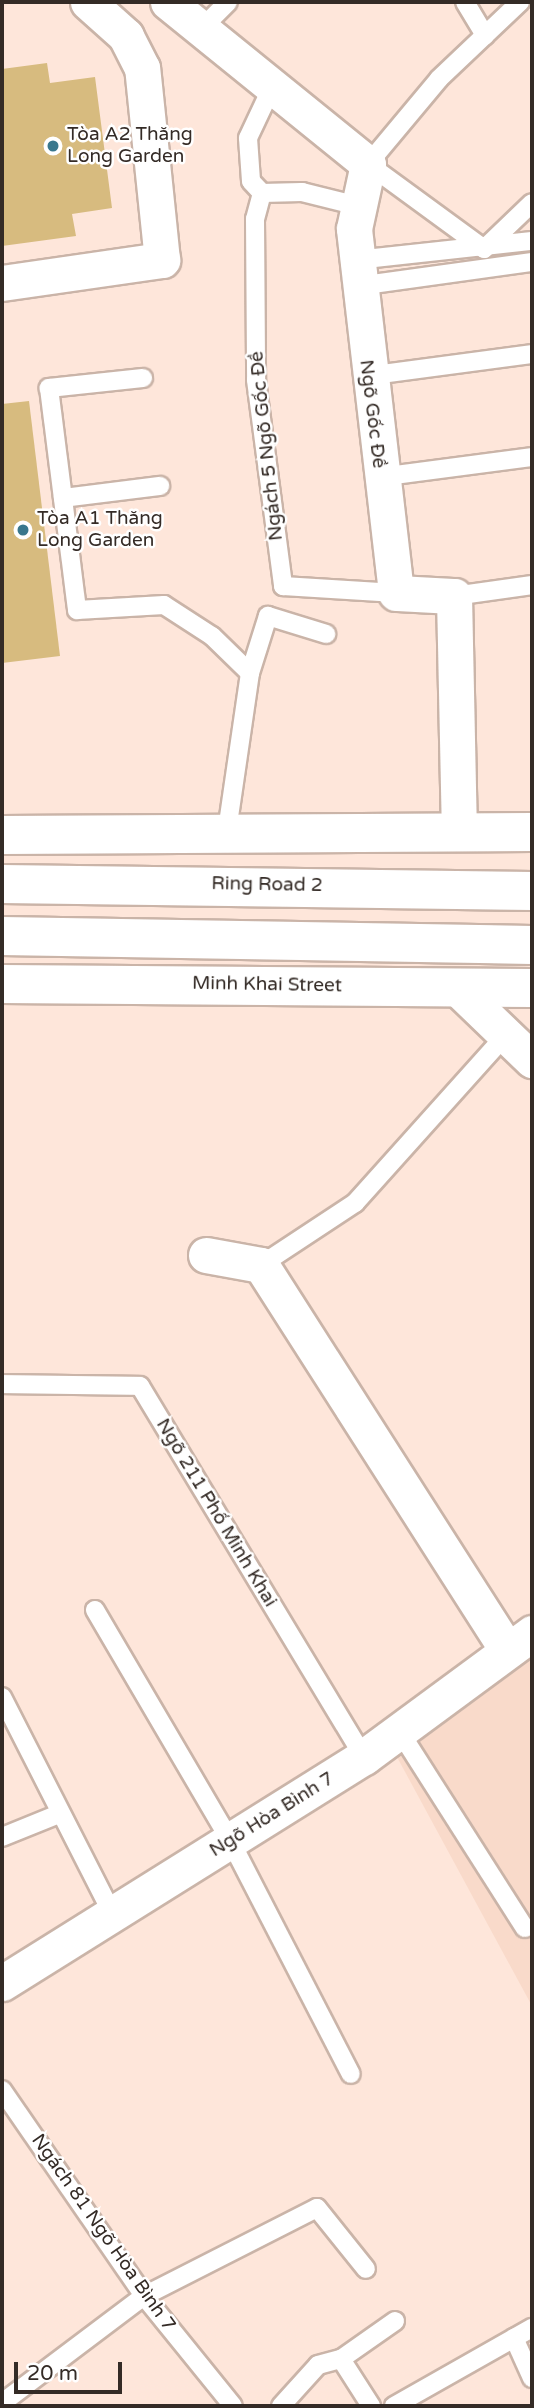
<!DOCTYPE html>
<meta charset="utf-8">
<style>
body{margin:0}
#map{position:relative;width:534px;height:2408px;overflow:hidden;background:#fee6da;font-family:"Varela Round",sans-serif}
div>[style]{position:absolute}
.built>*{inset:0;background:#f9daca}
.building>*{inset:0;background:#d7bb7f}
.roads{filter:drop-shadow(2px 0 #cab4a8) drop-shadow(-2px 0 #cab4a8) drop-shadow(0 2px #cab4a8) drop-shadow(0 -2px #cab4a8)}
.service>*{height:18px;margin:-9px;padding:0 9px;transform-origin:9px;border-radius:9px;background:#fff}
.minor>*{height:35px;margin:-17.5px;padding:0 17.5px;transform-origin:17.5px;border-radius:17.5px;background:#fff}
.primary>*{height:38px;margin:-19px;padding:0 19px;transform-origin:19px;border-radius:19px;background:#fff}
.trunk>*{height:38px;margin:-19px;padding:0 19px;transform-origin:19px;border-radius:19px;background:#fff}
.dots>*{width:19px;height:19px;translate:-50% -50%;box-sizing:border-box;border:4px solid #fff;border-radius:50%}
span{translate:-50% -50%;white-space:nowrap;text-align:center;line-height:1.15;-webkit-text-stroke:5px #fff;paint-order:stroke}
.poi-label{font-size:19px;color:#342b26}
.left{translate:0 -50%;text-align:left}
.street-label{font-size:19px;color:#342b26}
.frame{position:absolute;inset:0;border:4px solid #342b26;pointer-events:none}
.scale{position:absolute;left:14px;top:2362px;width:108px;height:32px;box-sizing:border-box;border:4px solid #342b26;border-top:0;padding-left:9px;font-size:21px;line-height:24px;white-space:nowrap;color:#342b26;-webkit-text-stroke:5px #fff;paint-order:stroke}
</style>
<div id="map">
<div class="built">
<div style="clip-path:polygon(532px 1632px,532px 2006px,391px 1746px)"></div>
</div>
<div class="building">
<div style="clip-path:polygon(47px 63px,50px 83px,95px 77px,112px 208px,72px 214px,76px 236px,2px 246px,2px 69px)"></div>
<div style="clip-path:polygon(29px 401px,60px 656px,2px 663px,2px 404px)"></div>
</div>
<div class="roads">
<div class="service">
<div style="left:465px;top:2px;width:39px;rotate:59deg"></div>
<div style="left:520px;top:2px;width:112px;rotate:136.5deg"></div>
<div style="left:439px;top:79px;width:111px;rotate:129.9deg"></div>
<div style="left:368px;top:164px;width:144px;rotate:36.2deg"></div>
<div style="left:484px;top:249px;width:66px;rotate:-43.8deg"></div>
<div style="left:201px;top:29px;width:38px;rotate:-45deg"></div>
<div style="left:262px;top:193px;width:27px;rotate:105deg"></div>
<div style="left:255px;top:219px;width:161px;rotate:89.6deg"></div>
<div style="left:256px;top:380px;width:208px;rotate:82.5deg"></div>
<div style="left:283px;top:586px;width:113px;rotate:3.5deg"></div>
<div style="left:262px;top:193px;width:16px;rotate:-133deg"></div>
<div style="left:251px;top:181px;width:43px;rotate:-94deg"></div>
<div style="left:248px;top:138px;width:56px;rotate:-64.8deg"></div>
<div style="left:262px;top:193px;width:40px;rotate:-1.4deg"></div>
<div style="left:302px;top:192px;width:58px;rotate:14deg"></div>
<div style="left:356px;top:260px;width:177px;rotate:-6.2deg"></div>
<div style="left:358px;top:286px;width:176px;rotate:-7.9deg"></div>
<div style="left:367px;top:376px;width:166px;rotate:-7.6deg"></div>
<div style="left:143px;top:378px;width:95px;rotate:173.9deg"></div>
<div style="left:49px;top:388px;width:224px;rotate:82.8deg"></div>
<div style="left:77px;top:610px;width:87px;rotate:-3.3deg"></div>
<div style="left:164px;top:605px;width:57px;rotate:32.9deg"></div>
<div style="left:212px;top:636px;width:53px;rotate:44.2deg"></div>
<div style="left:250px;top:673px;width:160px;rotate:98.3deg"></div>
<div style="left:380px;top:477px;width:153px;rotate:-7.5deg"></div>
<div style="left:63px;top:498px;width:98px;rotate:-7.1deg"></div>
<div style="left:454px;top:596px;width:79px;rotate:-8deg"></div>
<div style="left:250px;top:673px;width:60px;rotate:-72.5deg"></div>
<div style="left:268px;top:616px;width:61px;rotate:17.2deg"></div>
<div style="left:261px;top:1265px;width:113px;rotate:-33.4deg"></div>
<div style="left:355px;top:1203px;width:226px;rotate:-48.1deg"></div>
<div style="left:2px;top:1384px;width:138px;rotate:0.8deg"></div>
<div style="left:140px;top:1386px;width:433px;rotate:58.9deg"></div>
<div style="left:95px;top:1610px;width:269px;rotate:59.6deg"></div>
<div style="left:231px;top:1842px;width:261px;rotate:62.7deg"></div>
<div style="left:2px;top:1697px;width:245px;rotate:63deg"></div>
<div style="left:398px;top:1729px;width:236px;rotate:57.5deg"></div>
<div style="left:2px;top:1837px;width:61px;rotate:-22deg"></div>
<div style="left:2px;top:2090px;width:250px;rotate:55.4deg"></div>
<div style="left:144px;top:2296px;width:141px;rotate:51deg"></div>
<div style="left:514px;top:2338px;width:44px;rotate:65.8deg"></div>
<div style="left:341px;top:2359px;width:56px;rotate:57.4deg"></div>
<div style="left:2px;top:2403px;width:178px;rotate:-37deg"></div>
<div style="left:144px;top:2296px;width:194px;rotate:-27deg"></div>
<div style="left:317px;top:2208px;width:78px;rotate:51.2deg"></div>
<div style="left:281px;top:2406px;width:55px;rotate:-47.9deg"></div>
<div style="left:318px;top:2365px;width:24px;rotate:-15deg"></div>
<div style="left:341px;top:2359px;width:66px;rotate:-35.1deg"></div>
<div style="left:394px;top:2406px;width:159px;rotate:-29.5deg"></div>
</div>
<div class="minor">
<div style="left:168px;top:2px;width:257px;rotate:39deg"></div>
<div style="left:368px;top:164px;width:66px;rotate:102.2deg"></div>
<div style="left:354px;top:229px;width:366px;rotate:83.4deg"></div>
<div style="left:396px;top:593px;width:58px;rotate:3deg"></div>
<div style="left:454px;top:596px;width:236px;rotate:88.8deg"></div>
<div style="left:2px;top:283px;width:162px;rotate:-8.2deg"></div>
<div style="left:162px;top:260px;width:193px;rotate:-95.9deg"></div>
<div style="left:142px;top:68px;width:36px;rotate:-117deg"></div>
<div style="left:126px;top:36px;width:51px;rotate:-138.2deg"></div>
<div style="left:455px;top:986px;width:107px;rotate:43.9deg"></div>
<div style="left:206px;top:1255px;width:56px;rotate:10.3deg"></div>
<div style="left:261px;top:1265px;width:457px;rotate:57.4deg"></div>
<div style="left:2px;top:1983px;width:427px;rotate:-32deg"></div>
<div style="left:364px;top:1757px;width:209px;rotate:-36.4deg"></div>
</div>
<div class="primary">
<div style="left:2px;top:835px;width:530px;rotate:-0.32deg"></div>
<div style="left:2px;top:984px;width:530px;rotate:0.43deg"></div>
</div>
<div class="trunk">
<div style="left:2px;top:884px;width:530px;rotate:0.76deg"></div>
<div style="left:2px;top:936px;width:530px;rotate:0.97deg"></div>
</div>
</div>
<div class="dots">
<div style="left:53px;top:146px;background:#39778d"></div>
<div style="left:23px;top:530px;background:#39778d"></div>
</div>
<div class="poi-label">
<span class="left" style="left:67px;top:146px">Tòa A2 Thăng<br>Long Garden</span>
<span class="left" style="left:37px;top:530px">Tòa A1 Thăng<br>Long Garden</span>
</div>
<div class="street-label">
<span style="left:372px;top:414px;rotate:83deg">Ngõ Gốc Đề</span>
<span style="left:267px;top:446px;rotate:-96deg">Ngách 5 Ngõ Gốc Đề</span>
<span style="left:267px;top:885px;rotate:1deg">Ring Road 2</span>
<span style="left:267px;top:985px;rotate:1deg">Minh Khai Street</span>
<span style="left:216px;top:1513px;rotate:59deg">Ngõ 211 Phố Minh Khai</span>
<span style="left:272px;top:1815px;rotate:-32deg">Ngõ Hòa Bình 7</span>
<span style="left:103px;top:2233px;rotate:55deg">Ngách 81 Ngõ Hòa Bình 7</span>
</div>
<div class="frame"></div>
<div class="scale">20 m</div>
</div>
